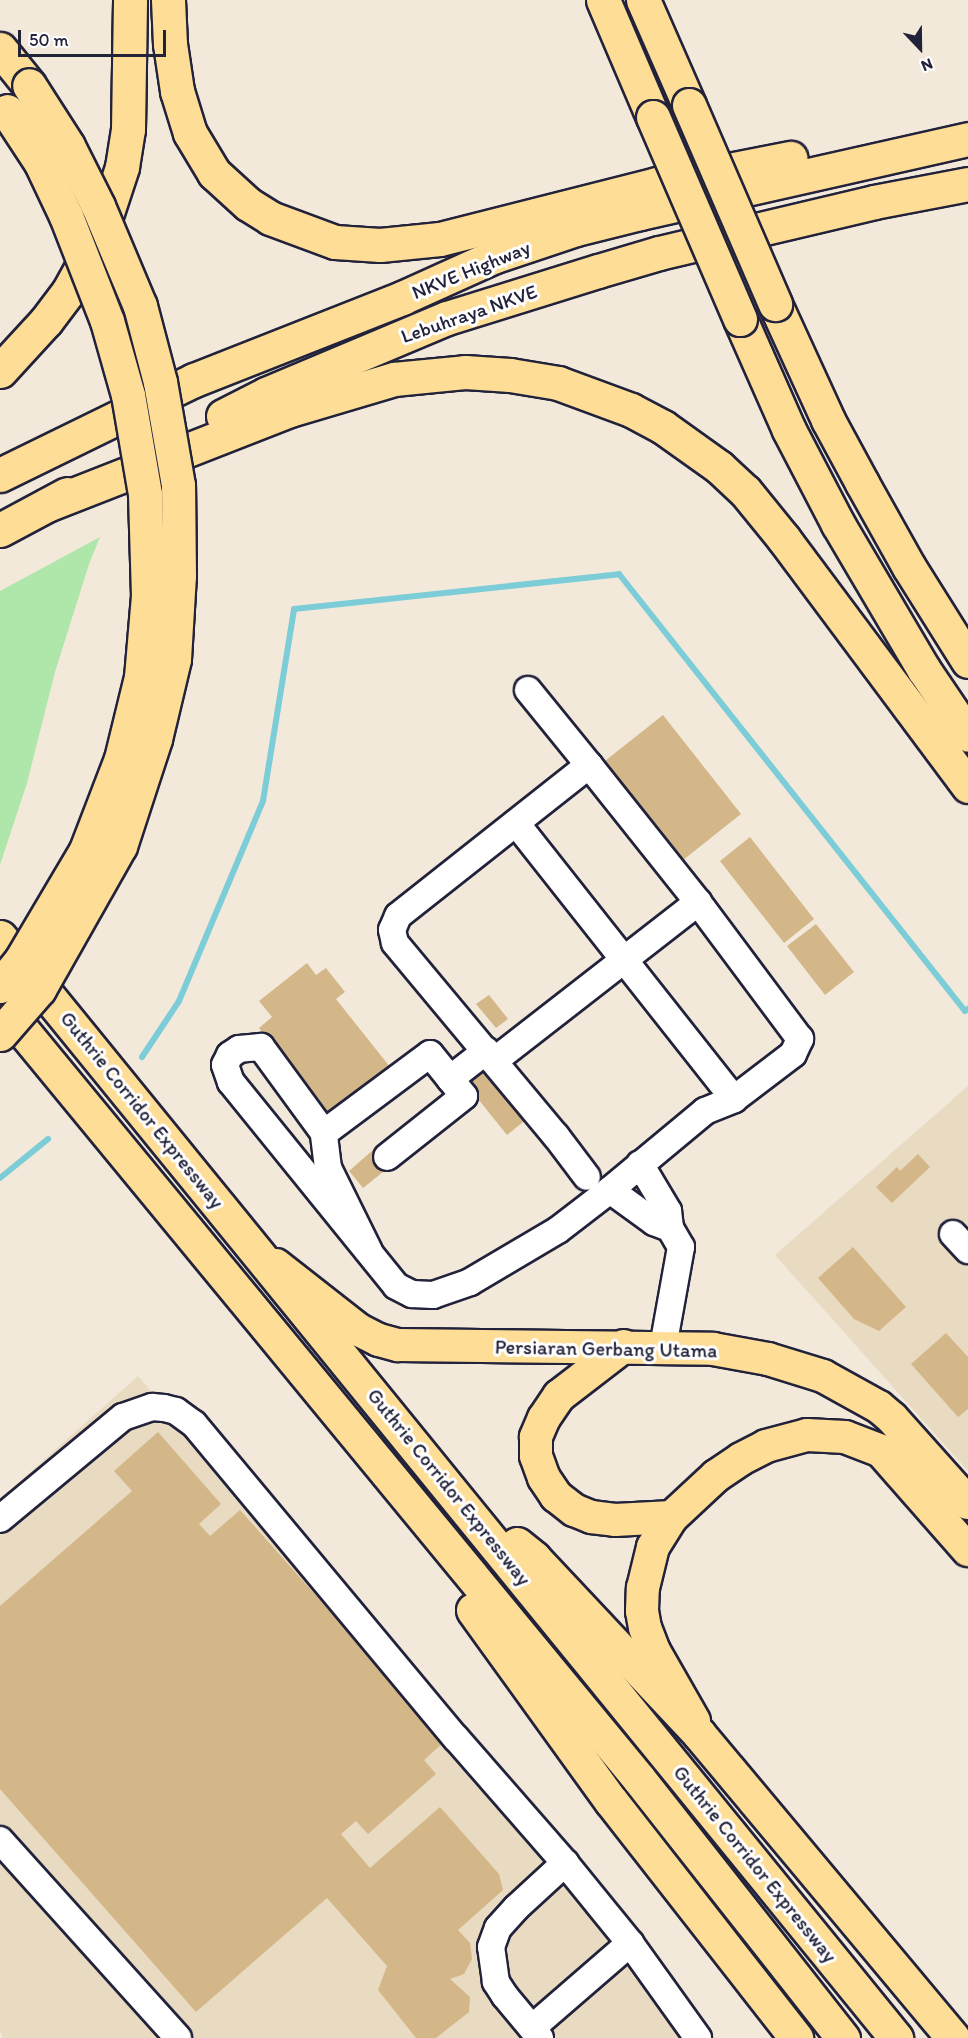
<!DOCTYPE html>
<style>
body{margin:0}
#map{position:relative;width:968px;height:2038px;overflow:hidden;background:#f2e9db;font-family:Itim,sans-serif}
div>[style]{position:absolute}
.built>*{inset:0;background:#e9dac2}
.green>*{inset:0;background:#afe6a9}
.stream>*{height:6px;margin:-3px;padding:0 3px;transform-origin:3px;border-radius:3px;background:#7ccdd7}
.building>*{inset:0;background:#d3b788}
.roads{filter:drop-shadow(2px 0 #22223b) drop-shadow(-2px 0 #22223b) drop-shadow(0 2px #22223b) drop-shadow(0 -2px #22223b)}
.minor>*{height:26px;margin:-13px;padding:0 13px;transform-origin:13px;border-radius:13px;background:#fff}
.major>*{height:32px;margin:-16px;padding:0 16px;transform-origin:16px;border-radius:16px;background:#fedd96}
.highway>*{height:33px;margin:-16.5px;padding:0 16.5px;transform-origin:16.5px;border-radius:16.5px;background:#fedd96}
.bridges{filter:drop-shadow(2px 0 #22223b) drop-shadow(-2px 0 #22223b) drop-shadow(0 2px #22223b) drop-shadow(0 -2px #22223b)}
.highway-bridge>*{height:33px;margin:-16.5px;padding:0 16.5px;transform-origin:16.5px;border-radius:16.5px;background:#fedd96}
span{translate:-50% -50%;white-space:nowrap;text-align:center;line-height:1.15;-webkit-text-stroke:6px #fff;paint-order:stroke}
.street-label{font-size:20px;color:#22223b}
.north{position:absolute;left:890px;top:18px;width:60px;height:60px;-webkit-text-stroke:4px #fff;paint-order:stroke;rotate:158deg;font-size:16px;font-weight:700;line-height:24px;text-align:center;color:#22223b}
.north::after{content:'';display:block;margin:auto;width:21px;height:27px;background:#22223b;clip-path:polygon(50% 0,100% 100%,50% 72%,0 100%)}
.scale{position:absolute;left:18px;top:30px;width:148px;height:27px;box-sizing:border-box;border:3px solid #22223b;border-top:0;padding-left:8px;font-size:18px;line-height:21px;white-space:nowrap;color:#22223b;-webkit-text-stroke:4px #fff;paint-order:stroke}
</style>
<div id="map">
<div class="built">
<div style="clip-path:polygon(968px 1086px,968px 1471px,775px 1255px)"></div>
<div style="clip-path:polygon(138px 1376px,587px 1907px,683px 2038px,3px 2038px,0 2031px,0 1499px)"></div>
</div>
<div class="green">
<div style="clip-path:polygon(100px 537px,89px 564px,55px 672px,27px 783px,0 865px,0 591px)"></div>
</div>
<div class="stream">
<div style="left:142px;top:1057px;width:67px;rotate:-56.5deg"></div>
<div style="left:179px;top:1001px;width:217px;rotate:-67.2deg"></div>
<div style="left:263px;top:801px;width:194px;rotate:-80.8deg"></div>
<div style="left:294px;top:609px;width:327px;rotate:-6.1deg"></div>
<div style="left:619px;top:574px;width:557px;rotate:51.63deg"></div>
<div style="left:965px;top:1011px;width:4px;rotate:-34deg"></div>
<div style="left:0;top:1178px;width:62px;rotate:-39.1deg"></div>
</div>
<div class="building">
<div style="clip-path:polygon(663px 715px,741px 814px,678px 864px,600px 765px)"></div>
<div style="clip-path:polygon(750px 837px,814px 919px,784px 943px,720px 861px)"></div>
<div style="clip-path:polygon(816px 924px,854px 972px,825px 995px,787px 946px)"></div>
<div style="clip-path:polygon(307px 963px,316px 975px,326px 968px,345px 992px,336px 999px,394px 1072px,333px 1121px,259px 1028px,272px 1017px,259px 1001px)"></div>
<div style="clip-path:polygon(489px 995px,508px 1019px,496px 1028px,476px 1004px)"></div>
<div style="clip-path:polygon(487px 1068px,528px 1118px,507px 1135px,466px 1084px)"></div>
<div style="clip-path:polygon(373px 1150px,388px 1168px,363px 1188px,349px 1171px)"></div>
<div style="clip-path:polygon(918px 1154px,930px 1167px,892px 1203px,876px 1187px,897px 1167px,900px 1171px)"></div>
<div style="clip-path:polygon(853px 1247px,906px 1307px,879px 1331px,854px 1319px,818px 1278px)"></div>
<div style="clip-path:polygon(946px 1333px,968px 1357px,968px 1409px,958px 1417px,911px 1364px)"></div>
<div style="clip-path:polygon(158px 1432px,221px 1504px,199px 1524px,210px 1536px,240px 1510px,445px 1741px,424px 1760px,436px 1774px,368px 1834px,356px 1821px,341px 1834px,370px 1868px,440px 1807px,499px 1874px,503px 1890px,458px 1930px,470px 1943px,472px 1959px,464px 1974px,450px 1979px,470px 1997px,469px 2012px,436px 2038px,416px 2038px,378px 1990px,387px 1966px,327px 1898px,196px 2012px,0 1789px,0 1606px,132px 1491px,114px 1471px)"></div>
</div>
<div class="roads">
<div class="minor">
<div style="left:528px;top:690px;width:97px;rotate:50.9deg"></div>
<div style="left:516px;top:823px;width:352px;rotate:51.7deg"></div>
<div style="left:494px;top:1061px;width:259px;rotate:-37.9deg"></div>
<div style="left:450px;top:1079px;width:46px;rotate:-37.9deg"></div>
<div style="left:324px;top:1133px;width:132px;rotate:-36.7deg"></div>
<div style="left:430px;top:1054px;width:54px;rotate:51deg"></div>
<div style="left:464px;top:1096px;width:98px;rotate:141.6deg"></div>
<div style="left:640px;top:1164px;width:55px;rotate:59.2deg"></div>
<div style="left:668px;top:1211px;width:17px;rotate:83deg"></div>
<div style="left:670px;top:1228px;width:22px;rotate:60deg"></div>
<div style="left:681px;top:1247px;width:102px;rotate:100.2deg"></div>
<div style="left:610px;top:1190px;width:54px;rotate:36deg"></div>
<div style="left:654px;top:1222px;width:17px;rotate:21deg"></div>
<div style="left:953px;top:1234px;width:22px;rotate:47deg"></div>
<div style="left:369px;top:1251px;width:93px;rotate:-116.3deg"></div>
<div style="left:328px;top:1168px;width:35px;rotate:-97deg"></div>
<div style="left:324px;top:1133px;width:107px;rotate:-126.2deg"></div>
<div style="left:261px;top:1047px;width:22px;rotate:175deg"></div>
<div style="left:239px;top:1049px;width:11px;rotate:146deg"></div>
<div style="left:230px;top:1055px;width:11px;rotate:117deg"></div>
<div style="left:225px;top:1065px;width:18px;rotate:71deg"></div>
<div style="left:231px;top:1082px;width:262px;rotate:51deg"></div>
<div style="left:396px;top:1286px;width:18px;rotate:27deg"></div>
<div style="left:412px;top:1294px;width:21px;rotate:3deg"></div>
<div style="left:433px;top:1295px;width:39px;rotate:-19deg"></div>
<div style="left:470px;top:1282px;width:102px;rotate:-30.6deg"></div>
<div style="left:558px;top:1230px;width:66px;rotate:-37.6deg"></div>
<div style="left:610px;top:1190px;width:124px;rotate:-39.7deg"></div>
<div style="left:705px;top:1111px;width:31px;rotate:-22deg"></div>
<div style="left:734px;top:1099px;width:74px;rotate:-37.3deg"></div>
<div style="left:793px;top:1054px;width:17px;rotate:-65deg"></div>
<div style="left:800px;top:1039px;width:171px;rotate:-126.7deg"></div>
<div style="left:698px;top:902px;width:175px;rotate:-128.5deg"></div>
<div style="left:589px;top:765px;width:243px;rotate:141.7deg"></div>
<div style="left:398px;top:916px;width:15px;rotate:113deg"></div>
<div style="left:392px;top:930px;width:13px;rotate:77deg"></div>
<div style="left:395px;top:943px;width:251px;rotate:50.2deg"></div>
<div style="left:556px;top:1136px;width:51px;rotate:52.9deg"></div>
<div style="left:0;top:1519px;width:160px;rotate:-39.7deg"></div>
<div style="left:123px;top:1417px;width:31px;rotate:-19deg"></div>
<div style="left:152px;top:1407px;width:12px;rotate:5deg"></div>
<div style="left:164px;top:1408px;width:12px;rotate:14deg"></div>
<div style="left:176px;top:1411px;width:22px;rotate:36deg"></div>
<div style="left:194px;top:1424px;width:409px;rotate:50.2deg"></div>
<div style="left:456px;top:1738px;width:166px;rotate:48.9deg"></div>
<div style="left:565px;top:1863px;width:103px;rotate:50.9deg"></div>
<div style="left:630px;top:1943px;width:117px;rotate:54.4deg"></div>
<div style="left:0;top:1840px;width:266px;rotate:48deg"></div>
<div style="left:532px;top:2028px;width:130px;rotate:-40.9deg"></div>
<div style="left:540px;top:2038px;width:55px;rotate:-129.8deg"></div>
<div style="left:505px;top:1996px;width:17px;rotate:-123deg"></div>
<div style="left:496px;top:1982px;width:35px;rotate:-98deg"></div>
<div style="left:491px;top:1947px;width:20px;rotate:-70deg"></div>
<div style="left:498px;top:1928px;width:27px;rotate:-48deg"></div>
<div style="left:516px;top:1908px;width:67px;rotate:-42.6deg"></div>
</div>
<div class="major">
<div style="left:276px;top:1265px;width:105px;rotate:38.1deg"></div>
<div style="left:359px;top:1330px;width:22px;rotate:27deg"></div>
<div style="left:379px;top:1340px;width:20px;rotate:15deg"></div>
<div style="left:398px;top:1345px;width:315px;rotate:0.7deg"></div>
<div style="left:713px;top:1349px;width:56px;rotate:10.3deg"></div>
<div style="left:768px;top:1359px;width:58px;rotate:17.2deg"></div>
<div style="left:823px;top:1376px;width:64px;rotate:29deg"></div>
<div style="left:879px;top:1407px;width:17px;rotate:40deg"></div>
<div style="left:892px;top:1418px;width:114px;rotate:48.2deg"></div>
<div style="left:624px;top:1346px;width:82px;rotate:142.4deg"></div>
<div style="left:559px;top:1396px;width:27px;rotate:124deg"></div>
<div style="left:544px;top:1418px;width:21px;rotate:113deg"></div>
<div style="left:536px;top:1437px;width:19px;rotate:90deg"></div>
<div style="left:536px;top:1456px;width:23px;rotate:70deg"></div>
<div style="left:544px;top:1478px;width:22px;rotate:56deg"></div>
<div style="left:556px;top:1496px;width:23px;rotate:38deg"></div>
<div style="left:574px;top:1510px;width:18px;rotate:22deg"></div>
<div style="left:591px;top:1517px;width:24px;rotate:7deg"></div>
<div style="left:615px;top:1520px;width:57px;rotate:-3deg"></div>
<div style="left:694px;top:1721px;width:81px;rotate:-119.7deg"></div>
<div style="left:654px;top:1651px;width:25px;rotate:-111deg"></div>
<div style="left:645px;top:1628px;width:17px;rotate:-100deg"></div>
<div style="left:642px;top:1611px;width:23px;rotate:-88deg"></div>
<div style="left:643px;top:1588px;width:42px;rotate:-76.3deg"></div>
<div style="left:653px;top:1547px;width:36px;rotate:-58deg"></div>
<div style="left:672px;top:1517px;width:60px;rotate:-43deg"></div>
<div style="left:716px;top:1476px;width:30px;rotate:-34deg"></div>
<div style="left:741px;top:1459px;width:28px;rotate:-27deg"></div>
<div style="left:766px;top:1446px;width:42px;rotate:-15deg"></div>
<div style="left:807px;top:1435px;width:38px;rotate:3deg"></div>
<div style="left:845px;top:1437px;width:39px;rotate:21deg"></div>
<div style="left:881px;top:1451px;width:132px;rotate:48.7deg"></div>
</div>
<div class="highway">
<div style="left:168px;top:0;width:44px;rotate:87.4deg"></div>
<div style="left:170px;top:44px;width:48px;rotate:81.5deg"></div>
<div style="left:177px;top:91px;width:44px;rotate:72.8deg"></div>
<div style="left:190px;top:133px;width:47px;rotate:59deg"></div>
<div style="left:214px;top:173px;width:46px;rotate:42.4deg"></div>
<div style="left:248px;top:204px;width:26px;rotate:32deg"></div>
<div style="left:270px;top:218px;width:69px;rotate:20.3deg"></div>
<div style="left:335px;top:242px;width:45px;rotate:3.8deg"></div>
<div style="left:380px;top:245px;width:60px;rotate:-5.7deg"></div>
<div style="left:440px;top:239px;width:224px;rotate:-14.2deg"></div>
<div style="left:657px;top:184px;width:136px;rotate:-11.1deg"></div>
<div style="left:603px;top:0;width:127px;rotate:66.9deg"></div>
<div style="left:643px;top:0;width:115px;rotate:66.3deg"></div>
<div style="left:0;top:49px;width:46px;rotate:51.1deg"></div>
<div style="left:775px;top:304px;width:128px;rotate:65.4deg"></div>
<div style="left:828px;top:420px;width:72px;rotate:61.6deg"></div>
<div style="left:862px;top:483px;width:96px;rotate:60.8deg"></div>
<div style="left:909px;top:567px;width:111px;rotate:57.9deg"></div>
<div style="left:740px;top:319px;width:121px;rotate:66.2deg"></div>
<div style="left:789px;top:430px;width:106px;rotate:62.5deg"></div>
<div style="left:838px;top:524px;width:169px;rotate:59.5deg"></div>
<div style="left:924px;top:670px;width:78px;rotate:55.9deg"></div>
<div style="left:0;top:371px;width:68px;rotate:-47.4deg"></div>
<div style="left:46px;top:321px;width:36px;rotate:-53deg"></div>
<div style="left:68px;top:292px;width:66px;rotate:-61.1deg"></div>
<div style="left:100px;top:234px;width:71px;rotate:-71.8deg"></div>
<div style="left:122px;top:167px;width:38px;rotate:-81deg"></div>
<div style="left:128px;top:129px;width:129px;rotate:-89.1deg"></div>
<div style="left:223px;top:416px;width:48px;rotate:-27.1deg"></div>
<div style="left:266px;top:394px;width:196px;rotate:-22.8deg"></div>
<div style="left:447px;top:318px;width:158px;rotate:-17.3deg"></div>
<div style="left:598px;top:271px;width:64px;rotate:-16.4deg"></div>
<div style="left:659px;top:253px;width:221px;rotate:-13.3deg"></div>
<div style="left:874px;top:202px;width:96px;rotate:-10.8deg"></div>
<div style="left:0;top:475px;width:216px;rotate:-26.1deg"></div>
<div style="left:194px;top:380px;width:224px;rotate:-21.5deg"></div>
<div style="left:402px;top:298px;width:102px;rotate:-24.3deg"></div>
<div style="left:495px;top:256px;width:85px;rotate:-18.4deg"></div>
<div style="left:576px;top:229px;width:66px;rotate:-14deg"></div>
<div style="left:640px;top:213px;width:336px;rotate:-12.7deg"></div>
<div style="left:47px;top:505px;width:261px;rotate:-21.4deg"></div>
<div style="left:290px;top:410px;width:109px;rotate:-16.6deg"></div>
<div style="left:394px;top:379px;width:71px;rotate:-5.6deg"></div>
<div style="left:465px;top:372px;width:45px;rotate:3.8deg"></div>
<div style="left:510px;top:375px;width:49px;rotate:9.5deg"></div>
<div style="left:558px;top:383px;width:78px;rotate:20.3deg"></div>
<div style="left:631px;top:410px;width:36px;rotate:28deg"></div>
<div style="left:663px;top:427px;width:69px;rotate:35.5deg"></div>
<div style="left:719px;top:467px;width:35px;rotate:43deg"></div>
<div style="left:745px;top:491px;width:62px;rotate:50.9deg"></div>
<div style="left:784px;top:539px;width:308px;rotate:53.3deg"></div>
<div style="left:0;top:530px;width:76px;rotate:-28.2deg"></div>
<div style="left:0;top:937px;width:1420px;rotate:50.86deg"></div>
<div style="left:0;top:1003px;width:1005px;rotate:50.53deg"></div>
<div style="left:639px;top:1779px;width:330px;rotate:51.8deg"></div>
<div style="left:517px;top:1544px;width:22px;rotate:39deg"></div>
<div style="left:534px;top:1558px;width:241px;rotate:46.8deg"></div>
<div style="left:699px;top:1734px;width:396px;rotate:50.1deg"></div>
<div style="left:473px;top:1610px;width:236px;rotate:54.2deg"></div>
<div style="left:611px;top:1801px;width:301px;rotate:52deg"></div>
</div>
</div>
<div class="bridges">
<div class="highway-bridge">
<div style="left:689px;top:105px;width:217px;rotate:66.6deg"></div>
<div style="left:653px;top:117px;width:220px;rotate:66.7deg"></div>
<div style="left:0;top:986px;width:33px;rotate:-51deg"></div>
<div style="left:21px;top:960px;width:128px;rotate:-59.4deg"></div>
<div style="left:86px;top:850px;width:97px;rotate:-69deg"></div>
<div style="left:121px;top:759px;width:84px;rotate:-76.3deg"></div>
<div style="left:141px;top:677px;width:81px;rotate:-85.1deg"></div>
<div style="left:148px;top:596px;width:102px;rotate:-91.7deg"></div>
<div style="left:145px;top:494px;width:100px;rotate:-99.7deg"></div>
<div style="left:128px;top:395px;width:77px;rotate:-105.8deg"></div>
<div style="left:107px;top:321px;width:113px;rotate:-111.3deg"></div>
<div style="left:66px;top:216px;width:59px;rotate:-115.3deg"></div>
<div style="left:41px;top:163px;width:62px;rotate:-123.2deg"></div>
<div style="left:0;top:1034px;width:60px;rotate:-49.1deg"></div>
<div style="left:39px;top:989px;width:164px;rotate:-60.5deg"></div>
<div style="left:120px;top:846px;width:113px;rotate:-71.9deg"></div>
<div style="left:155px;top:739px;width:82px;rotate:-76.6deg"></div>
<div style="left:174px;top:659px;width:83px;rotate:-86.6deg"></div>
<div style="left:179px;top:576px;width:91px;rotate:-90.6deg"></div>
<div style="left:178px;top:485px;width:105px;rotate:-99.9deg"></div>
<div style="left:160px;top:382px;width:79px;rotate:-104.7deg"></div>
<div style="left:140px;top:306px;width:108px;rotate:-112.8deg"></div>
<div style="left:98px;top:206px;width:67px;rotate:-116.6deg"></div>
<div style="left:68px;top:146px;width:72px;rotate:-122.6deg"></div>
</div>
</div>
<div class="street-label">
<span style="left:471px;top:270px;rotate:-22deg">NKVE Highway</span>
<span style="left:469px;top:314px;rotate:-19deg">Lebuhraya NKVE</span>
<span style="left:142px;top:1110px;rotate:51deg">Guthrie Corridor Expressway</span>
<span style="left:606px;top:1349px;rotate:1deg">Persiaran Gerbang Utama</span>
<span style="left:449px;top:1487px;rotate:51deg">Guthrie Corridor Expressway</span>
<span style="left:755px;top:1864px;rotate:51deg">Guthrie Corridor Expressway</span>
</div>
<div class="north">N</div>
<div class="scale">50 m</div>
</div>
